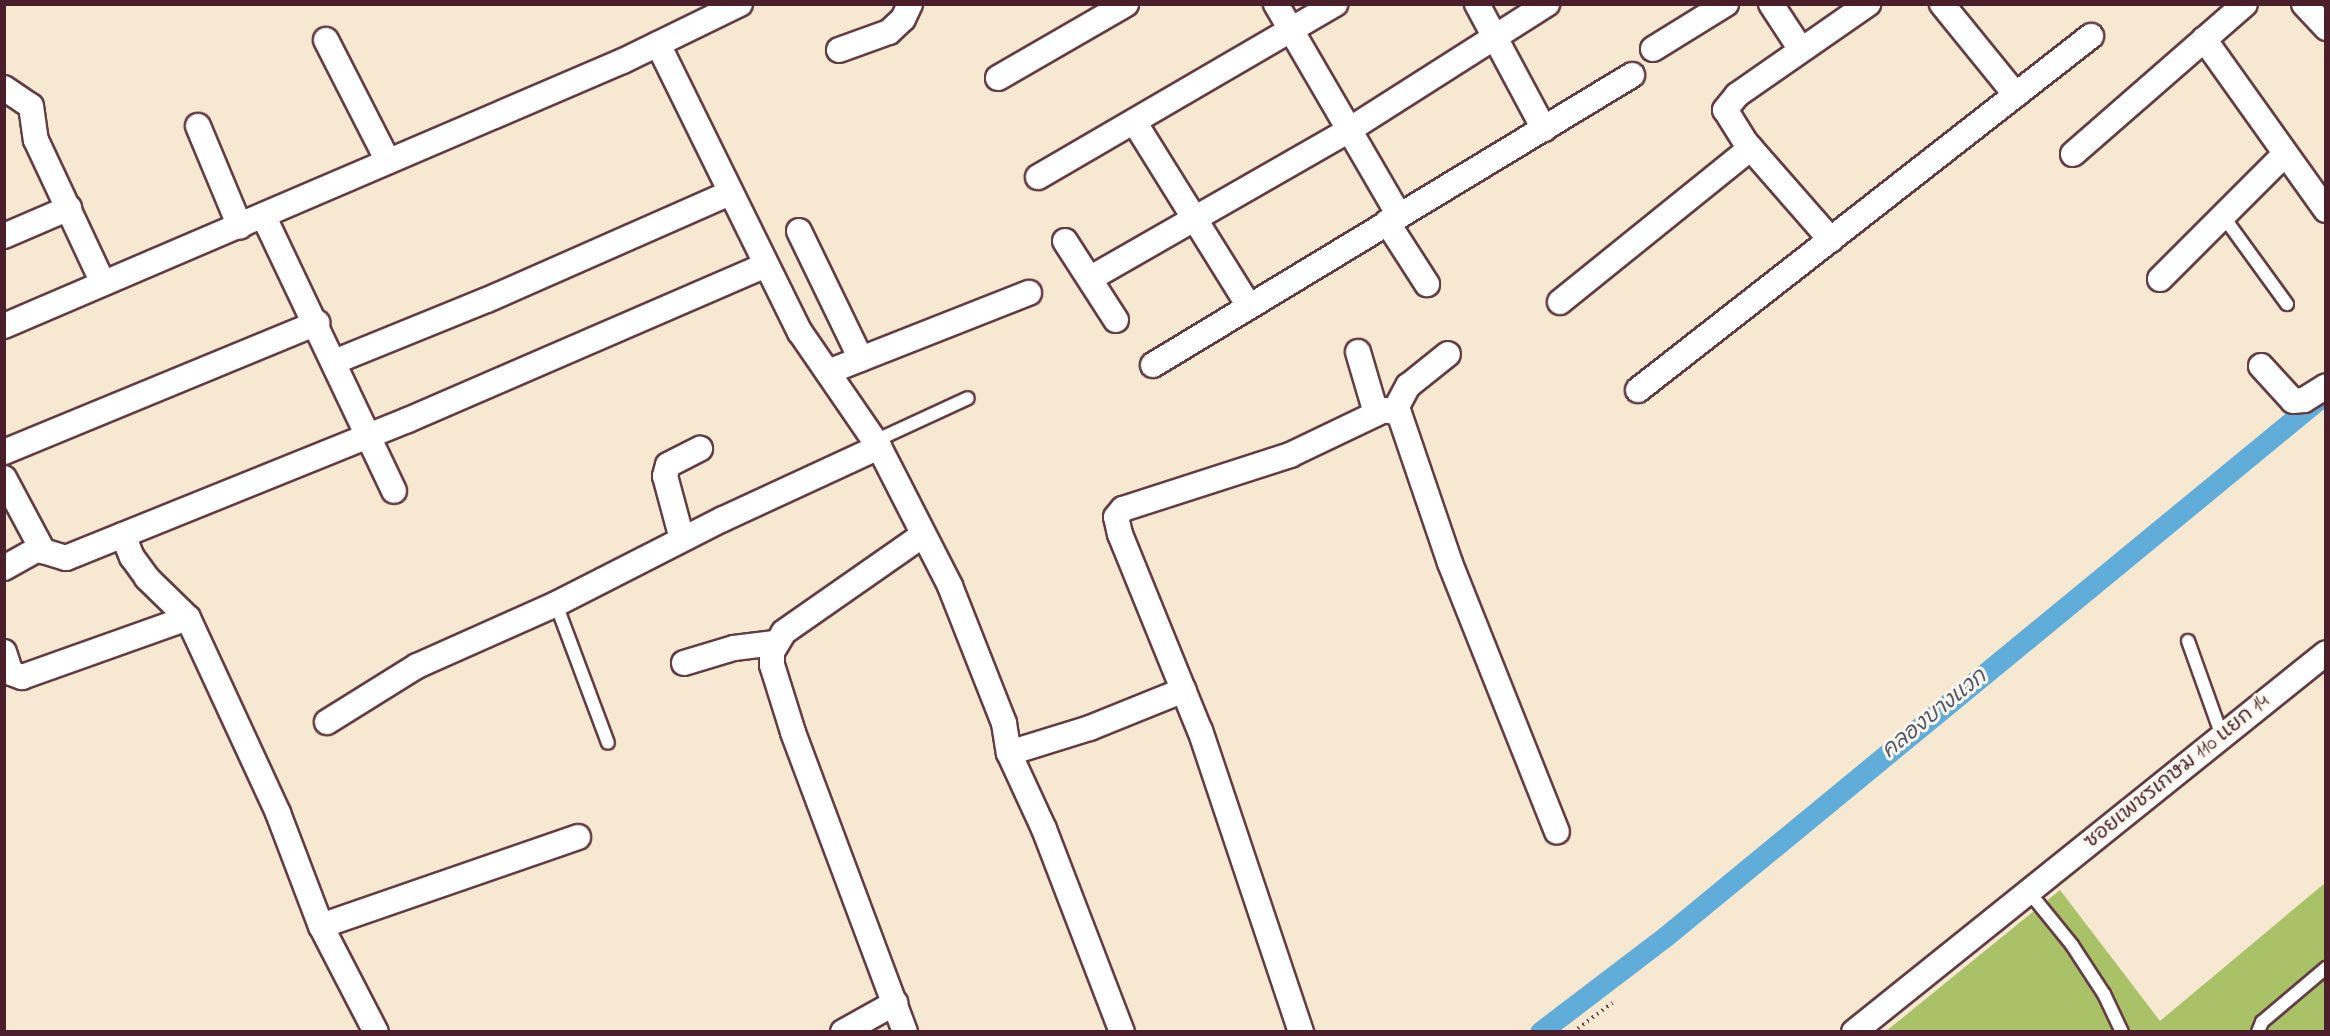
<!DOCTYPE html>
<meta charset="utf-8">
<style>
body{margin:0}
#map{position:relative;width:2330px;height:1036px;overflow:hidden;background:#f6e8d1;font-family:"Indie Flower","Playpen Sans Thai",sans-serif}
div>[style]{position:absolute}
.green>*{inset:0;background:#a9c268}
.canal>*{height:21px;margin:-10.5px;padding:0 10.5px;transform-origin:10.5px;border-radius:10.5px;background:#60add9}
.path>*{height:4px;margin-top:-2px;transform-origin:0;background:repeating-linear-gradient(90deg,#643d44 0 1.5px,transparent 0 6px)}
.roads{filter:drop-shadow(2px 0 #643d44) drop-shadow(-2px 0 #643d44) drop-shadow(0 2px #643d44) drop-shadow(0 -2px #643d44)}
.service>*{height:12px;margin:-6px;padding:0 6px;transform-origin:6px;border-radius:6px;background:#fff}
.minor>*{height:24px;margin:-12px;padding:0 12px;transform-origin:12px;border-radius:12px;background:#fff}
span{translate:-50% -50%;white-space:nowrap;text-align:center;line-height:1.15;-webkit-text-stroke:6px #fbf7ec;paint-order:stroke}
.street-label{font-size:21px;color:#4a1f2b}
.water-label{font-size:22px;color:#535871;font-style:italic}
.frame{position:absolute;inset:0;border:6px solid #4a1f2b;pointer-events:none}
</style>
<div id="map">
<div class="green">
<div style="clip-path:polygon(2325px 883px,2325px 1031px,1885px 1032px,2060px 890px,2160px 1021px)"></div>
</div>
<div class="canal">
<div style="left:1540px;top:1032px;width:158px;rotate:-37.3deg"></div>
<div style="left:1666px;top:936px;width:853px;rotate:-39.44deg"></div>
</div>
<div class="path">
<div style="left:1573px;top:1032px;width:49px;rotate:-36.6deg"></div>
</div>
<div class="roads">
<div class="service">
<div style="left:2223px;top:216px;width:109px;rotate:54deg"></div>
<div style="left:875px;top:441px;width:102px;rotate:-24.8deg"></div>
<div style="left:556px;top:604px;width:148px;rotate:69.5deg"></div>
<div style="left:2188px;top:641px;width:101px;rotate:70.3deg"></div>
<div style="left:2029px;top:892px;width:68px;rotate:50.9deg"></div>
<div style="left:2072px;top:945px;width:59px;rotate:56.9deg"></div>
<div style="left:2104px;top:994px;width:42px;rotate:64.7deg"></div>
<div style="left:2258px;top:1032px;width:11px;rotate:-68deg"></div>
<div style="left:2262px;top:1022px;width:84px;rotate:-40.2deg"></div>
</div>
<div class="minor">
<div style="left:1276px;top:4px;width:244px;rotate:59.8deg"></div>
<div style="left:1477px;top:4px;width:142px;rotate:61.8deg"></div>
<div style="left:1771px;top:4px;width:42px;rotate:56.7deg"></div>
<div style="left:1942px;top:4px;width:117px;rotate:50.9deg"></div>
<div style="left:2304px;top:4px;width:33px;rotate:47deg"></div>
<div style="left:2204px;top:39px;width:210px;rotate:54.5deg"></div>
<div style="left:326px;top:40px;width:136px;rotate:62.9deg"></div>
<div style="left:658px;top:44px;width:321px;rotate:63.8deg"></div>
<div style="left:800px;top:332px;width:140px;rotate:55.5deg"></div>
<div style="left:879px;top:447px;width:156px;rotate:62.9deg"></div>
<div style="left:950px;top:586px;width:147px;rotate:68.5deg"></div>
<div style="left:1004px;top:723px;width:30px;rotate:81deg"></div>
<div style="left:1009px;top:753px;width:84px;rotate:65.3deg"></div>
<div style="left:1044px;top:829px;width:217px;rotate:69deg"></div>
<div style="left:1653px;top:49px;width:86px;rotate:-31.7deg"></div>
<div style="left:839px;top:50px;width:53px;rotate:-19.8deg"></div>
<div style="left:889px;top:32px;width:19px;rotate:-43deg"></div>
<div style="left:903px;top:19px;width:17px;rotate:-65deg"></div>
<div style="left:998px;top:78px;width:148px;rotate:-30deg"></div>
<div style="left:4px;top:88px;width:32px;rotate:34deg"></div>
<div style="left:31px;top:106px;width:34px;rotate:82deg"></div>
<div style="left:36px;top:140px;width:158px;rotate:64.9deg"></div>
<div style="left:1135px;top:123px;width:216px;rotate:58.1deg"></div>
<div style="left:198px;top:126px;width:109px;rotate:67.4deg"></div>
<div style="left:2073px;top:154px;width:228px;rotate:-41.1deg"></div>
<div style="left:1038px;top:177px;width:344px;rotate:-30.2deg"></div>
<div style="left:264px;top:217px;width:303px;rotate:64.6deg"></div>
<div style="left:1387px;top:222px;width:74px;rotate:57.2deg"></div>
<div style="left:799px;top:231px;width:142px;rotate:64.2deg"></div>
<div style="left:4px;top:236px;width:71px;rotate:-23.3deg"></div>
<div style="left:1831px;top:240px;width:129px;rotate:-131.2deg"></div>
<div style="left:1746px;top:143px;width:39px;rotate:-122deg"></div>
<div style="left:1725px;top:110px;width:19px;rotate:-51deg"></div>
<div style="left:1737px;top:95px;width:160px;rotate:-34.8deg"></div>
<div style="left:1065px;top:241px;width:94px;rotate:57.2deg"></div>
<div style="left:1091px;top:278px;width:297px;rotate:-29.8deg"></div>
<div style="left:1349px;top:130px;width:235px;rotate:-32.5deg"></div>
<div style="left:2160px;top:279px;width:175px;rotate:-45deg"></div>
<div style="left:1560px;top:302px;width:245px;rotate:-38.9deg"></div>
<div style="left:4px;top:326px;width:673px;rotate:-23.18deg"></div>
<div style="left:623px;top:61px;width:130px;rotate:-26deg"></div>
<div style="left:1358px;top:352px;width:64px;rotate:73.6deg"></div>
<div style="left:334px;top:362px;width:165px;rotate:-22.1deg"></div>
<div style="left:487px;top:300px;width:266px;rotate:-23.8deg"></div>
<div style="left:1153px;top:365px;width:560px;rotate:-31.19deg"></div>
<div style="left:2261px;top:366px;width:47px;rotate:47.6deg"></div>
<div style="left:2293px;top:401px;width:11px;rotate:-5deg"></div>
<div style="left:2304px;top:400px;width:26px;rotate:-32deg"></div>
<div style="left:828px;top:372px;width:216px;rotate:-21.5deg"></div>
<div style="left:1638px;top:390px;width:575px;rotate:-38.01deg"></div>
<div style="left:1394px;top:412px;width:30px;rotate:-62deg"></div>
<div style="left:1408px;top:386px;width:51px;rotate:-38.7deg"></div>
<div style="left:4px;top:452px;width:339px;rotate:-22.4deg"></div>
<div style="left:4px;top:478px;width:83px;rotate:61.9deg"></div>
<div style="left:43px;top:551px;width:24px;rotate:17deg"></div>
<div style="left:66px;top:558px;width:369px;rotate:-22deg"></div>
<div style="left:408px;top:420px;width:390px;rotate:-23.4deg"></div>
<div style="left:123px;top:535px;width:24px;rotate:68deg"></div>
<div style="left:132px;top:557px;width:26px;rotate:54deg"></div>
<div style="left:147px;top:578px;width:57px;rotate:44.3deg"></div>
<div style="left:188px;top:618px;width:215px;rotate:65.2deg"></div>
<div style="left:278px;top:813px;width:121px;rotate:69.2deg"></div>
<div style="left:321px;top:926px;width:119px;rotate:62.6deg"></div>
<div style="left:682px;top:539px;width:65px;rotate:-105.1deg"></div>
<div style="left:665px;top:476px;width:11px;rotate:-75deg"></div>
<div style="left:668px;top:465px;width:36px;rotate:-27deg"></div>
<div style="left:4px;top:568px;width:41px;rotate:-29.1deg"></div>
<div style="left:4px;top:652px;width:22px;rotate:72deg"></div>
<div style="left:11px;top:673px;width:12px;rotate:20deg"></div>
<div style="left:22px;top:677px;width:176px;rotate:-19.6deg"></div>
<div style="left:684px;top:663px;width:52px;rotate:-16.7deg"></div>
<div style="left:734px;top:648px;width:41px;rotate:-7deg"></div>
<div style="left:327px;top:722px;width:106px;rotate:-31.9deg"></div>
<div style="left:417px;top:666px;width:152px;rotate:-24deg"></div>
<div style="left:556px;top:604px;width:187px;rotate:-27deg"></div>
<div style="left:723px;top:519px;width:172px;rotate:-24.8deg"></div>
<div style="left:1009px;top:753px;width:85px;rotate:-17.2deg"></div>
<div style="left:1090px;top:728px;width:101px;rotate:-22deg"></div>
<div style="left:321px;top:926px;width:272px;rotate:-19.1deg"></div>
<div style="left:843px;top:1032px;width:60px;rotate:-29.1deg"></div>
<div style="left:905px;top:1032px;width:320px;rotate:-110.5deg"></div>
<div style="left:793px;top:732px;width:70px;rotate:-107.4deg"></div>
<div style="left:772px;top:665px;width:13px;rotate:-90deg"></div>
<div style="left:772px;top:652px;width:23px;rotate:-59deg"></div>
<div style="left:784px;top:632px;width:169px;rotate:-34.9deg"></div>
<div style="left:1301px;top:1032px;width:317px;rotate:-108.5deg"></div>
<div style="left:1200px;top:731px;width:213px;rotate:-112.1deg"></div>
<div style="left:1120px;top:534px;width:17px;rotate:-103deg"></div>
<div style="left:1116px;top:517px;width:11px;rotate:-49deg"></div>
<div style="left:1123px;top:509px;width:176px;rotate:-17.9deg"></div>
<div style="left:1290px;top:455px;width:104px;rotate:-25.6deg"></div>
<div style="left:1384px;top:410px;width:15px;rotate:11deg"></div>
<div style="left:1399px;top:413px;width:158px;rotate:71.2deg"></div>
<div style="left:1450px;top:563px;width:289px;rotate:68.3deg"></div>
<div style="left:1854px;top:1032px;width:605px;rotate:-38.76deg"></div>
</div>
</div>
<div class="street-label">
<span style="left:2177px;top:772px;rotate:-39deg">ซอยเพชรเกษม 110 แยก 14</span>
</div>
<div class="water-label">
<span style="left:1935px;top:715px;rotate:-39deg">คลองบางแวก</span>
</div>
<div class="frame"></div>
</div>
